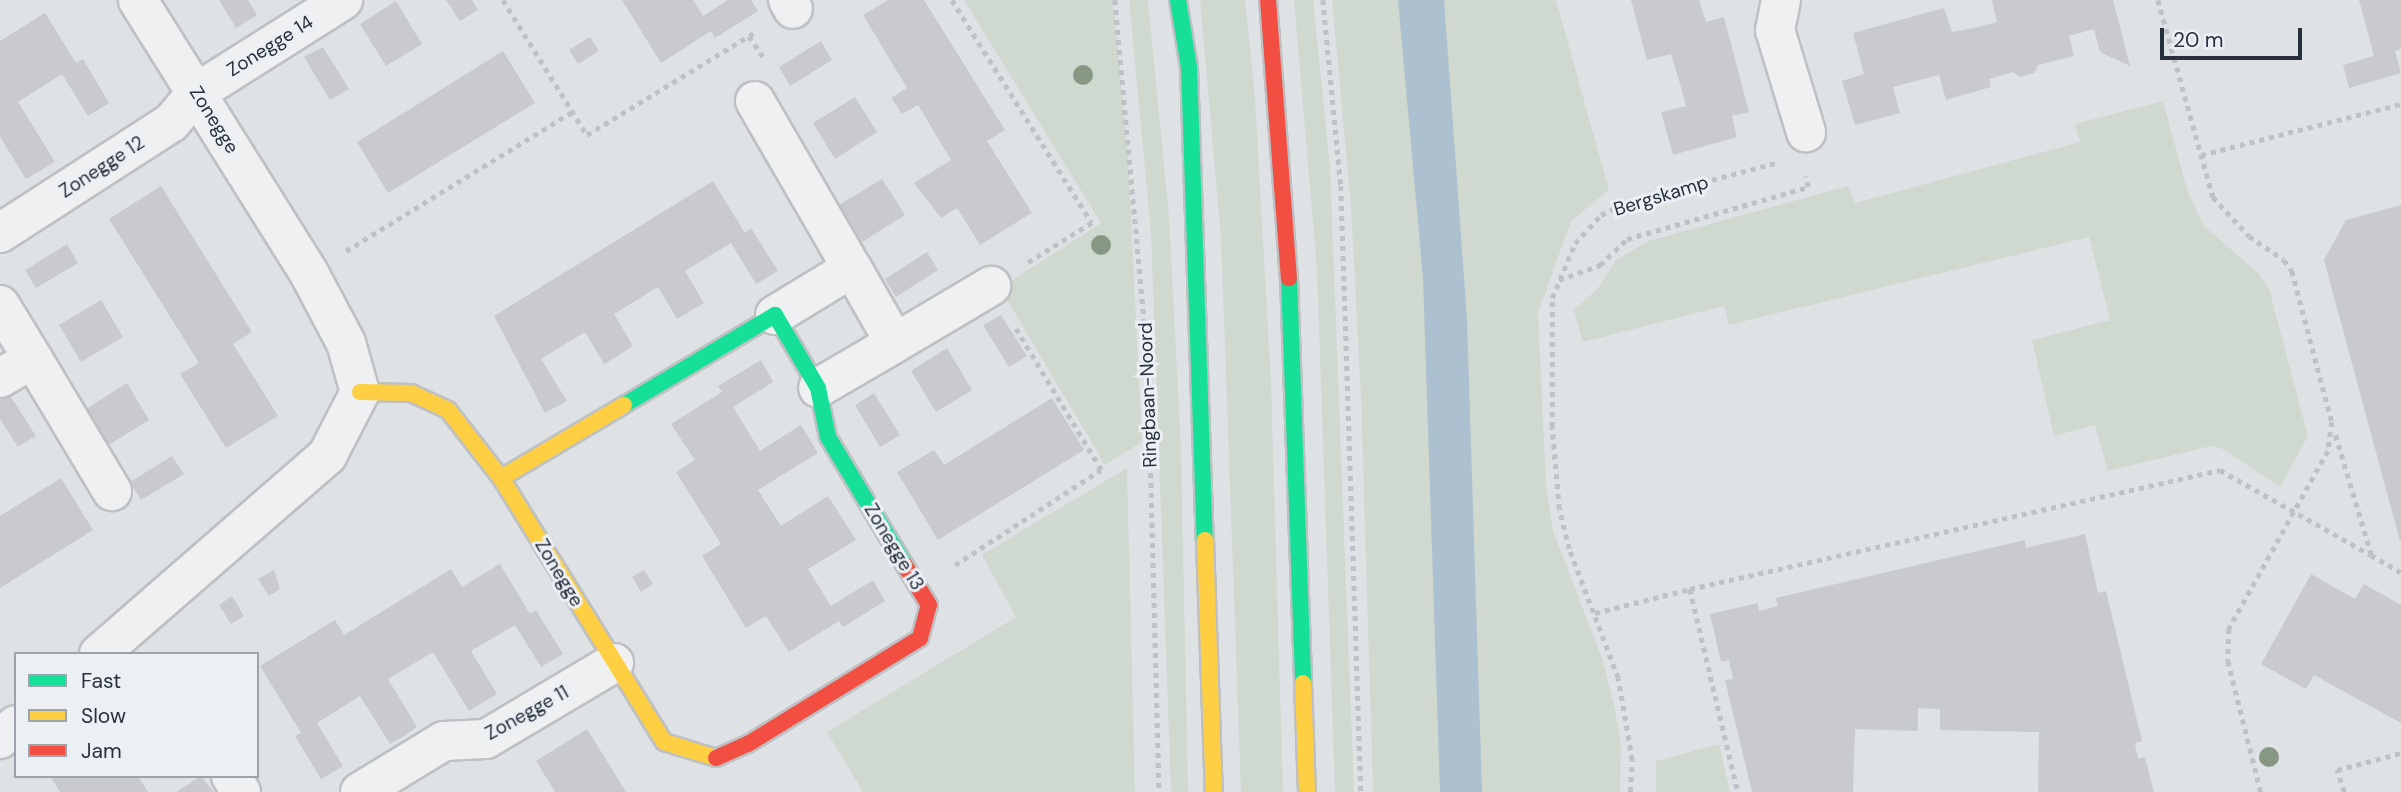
<!DOCTYPE html>
<style>
body{margin:0}
#map{position:relative;width:2401px;height:792px;overflow:hidden;background:#dfe2e5;font-family:"DM Sans",sans-serif}
div>[style]{position:absolute}
.green>*{inset:0;background:#d0d9d0}
.water>*{inset:0;background:#adc0d0}
.building>*{inset:0;background:#c8cacd}
.path>*{height:4.5px;margin-top:-2.25px;transform-origin:0;background:repeating-linear-gradient(90deg,#bec1c5 0 5px,transparent 0 10px)}
.roads{filter:drop-shadow(2px 0 #bec0c3) drop-shadow(-2px 0 #bec0c3) drop-shadow(0 2px #bec0c3) drop-shadow(0 -2px #bec0c3)}
.street>*{height:38px;margin:-19px;padding:0 19px;transform-origin:19px;border-radius:19px;background:#eff0f1}
.fast>*{height:16px;margin:-8px;padding:0 8px;transform-origin:8px;border-radius:8px;background:#16e098}
.slow>*{height:16px;margin:-8px;padding:0 8px;transform-origin:8px;border-radius:8px;background:#ffcf43}
.jam>*{height:16px;margin:-8px;padding:0 8px;transform-origin:8px;border-radius:8px;background:#f24e42}
.trees>*{width:20px;height:20px;margin:-10px;border-radius:50%;background:#869784}
span{translate:-50% -50%;white-space:nowrap;text-align:center;line-height:1.15;-webkit-text-stroke:6px #ecf0f5;paint-order:stroke}
.street-label{font-size:19px;color:#27303d}
.legend{position:absolute;left:14px;top:652px;width:245px;height:126px;box-sizing:border-box;background:#ecf0f5;border:2px solid #9da3ab;margin:0;padding:9px 12px;list-style:none;font-size:21px;color:#27303d}
.legend li{display:flex;align-items:center;gap:14px;height:35px}
.legend b{width:35px;border:2px solid #9da3ab}
.scale{position:absolute;left:2160px;top:28px;width:142px;height:32px;box-sizing:border-box;border:4px solid #27303d;border-top:0;padding-left:9px;font-size:21px;line-height:24px;white-space:nowrap;color:#27303d;-webkit-text-stroke:5px #ecf0f5;paint-order:stroke}
</style>
<div id="map">
<div class="green">
<div style="clip-path:polygon(964px 0,1113px 0,1128px 156px,1142px 442px,1105px 465px,1000px 288px,1101px 223px)"></div>
<div style="clip-path:polygon(1129px 0,1148px 0,1169px 217px,1181px 448px,1188px 792px,1171px 792px,1151px 233px)"></div>
<div style="clip-path:polygon(1200px 0,1245px 0,1255px 98px,1271px 382px,1283px 792px,1241px 792px,1221px 238px)"></div>
<div style="clip-path:polygon(1294px 0,1313px 0,1330px 167px,1354px 792px,1335px 792px,1317px 270px)"></div>
<div style="clip-path:polygon(1332px 0,1556px 0,1609px 190px,1571px 221px,1538px 313px,1546px 484px,1553px 531px,1603px 661px,1615px 709px,1621px 745px,1620px 792px,1373px 792px,1361px 398px,1351px 207px)"></div>
<div style="clip-path:polygon(2163px 101px,2188px 193px,2204px 226px,2258px 273px,2269px 289px,2308px 436px,2280px 487px,2223px 449px,2211px 446px,2108px 471px,2095px 425px,2054px 436px,2032px 340px,2110px 320px,2089px 237px,1729px 325px,1724px 306px,1583px 342px,1574px 310px,1598px 288px,1616px 260px,1648px 241px,1848px 186px,1855px 203px,2080px 142px,2075px 124px)"></div>
<div style="clip-path:polygon(1127px 468px,1135px 792px,863px 792px,827px 732px,1016px 617px,982px 555px)"></div>
<div style="clip-path:polygon(1719px 744px,1730px 792px,1656px 792px,1656px 761px)"></div>
</div>
<div class="water">
<div style="clip-path:polygon(1398px 0,1444px 0,1467px 319px,1482px 792px,1440px 792px,1423px 278px)"></div>
</div>
<div class="building">
<div style="clip-path:polygon(219px 0,248px 0,257px 15px,236px 28px)"></div>
<div style="clip-path:polygon(446px 0,472px 0,478px 10px,460px 21px)"></div>
<div style="clip-path:polygon(622px 0,693px 0,703px 16px,728px 0,751px 0,758px 11px,715px 38px,711px 31px,661px 63px)"></div>
<div style="clip-path:polygon(888px 0,924px 0,1005px 130px,987px 141px,1032px 213px,980px 245px,957px 208px,941px 218px,914px 183px,951px 160px,918px 105px,902px 114px,891px 98px,907px 88px,863px 15px)"></div>
<div style="clip-path:polygon(1631px 0,1699px 0,1706px 22px,1724px 17px,1749px 112px,1732px 116px,1737px 137px,1673px 155px,1661px 112px,1686px 106px,1679px 80px,1671px 54px,1647px 60px)"></div>
<div style="clip-path:polygon(1992px 0,2113px 0,2130px 66px,2100px 52px,2094px 29px,2069px 36px,2074px 56px,2038px 65px,2034px 73px,2020px 77px,2013px 72px,1989px 79px,1991px 87px,1946px 100px,1939px 75px,1893px 87px,1900px 113px,1855px 125px,1842px 81px,1864px 74px,1853px 33px,1944px 8px,1952px 32px,1974px 28px,1997px 22px)"></div>
<div style="clip-path:polygon(2359px 0,2401px 0,2401px 49px,2395px 51px,2401px 73px,2349px 88px,2343px 65px,2374px 56px)"></div>
<div style="clip-path:polygon(396px 1px,422px 44px,386px 66px,360px 24px)"></div>
<div style="clip-path:polygon(45px 13px,76px 63px,83px 59px,109px 103px,88px 116px,62px 74px,18px 102px,55px 162px,26px 179px,0 137px,0 41px)"></div>
<div style="clip-path:polygon(590px 37px,599px 51px,578px 64px,569px 50px)"></div>
<div style="clip-path:polygon(821px 41px,832px 60px,790px 86px,779px 67px)"></div>
<div style="clip-path:polygon(323px 47px,349px 89px,330px 100px,304px 57px)"></div>
<div style="clip-path:polygon(503px 51px,535px 103px,388px 193px,357px 142px)"></div>
<div style="clip-path:polygon(855px 97px,877px 132px,835px 159px,813px 123px)"></div>
<div style="clip-path:polygon(882px 179px,905px 215px,862px 242px,839px 205px)"></div>
<div style="clip-path:polygon(713px 181px,745px 233px,751px 228px,778px 271px,756px 284px,731px 243px,685px 271px,704px 303px,677px 319px,658px 287px,614px 314px,633px 346px,619px 355px,604px 364px,585px 332px,541px 359px,567px 401px,545px 413px,494px 316px)"></div>
<div style="clip-path:polygon(161px 186px,252px 332px,233px 344px,278px 416px,226px 448px,180px 374px,199px 363px,109px 219px)"></div>
<div style="clip-path:polygon(2401px 205px,2401px 541px,2400px 541px,2324px 260px,2346px 220px)"></div>
<div style="clip-path:polygon(67px 244px,78px 263px,36px 288px,25px 270px)"></div>
<div style="clip-path:polygon(927px 252px,938px 270px,896px 297px,885px 279px)"></div>
<div style="clip-path:polygon(101px 300px,123px 337px,81px 362px,59px 325px)"></div>
<div style="clip-path:polygon(1001px 315px,1027px 356px,1009px 367px,983px 325px)"></div>
<div style="clip-path:polygon(947px 348px,972px 390px,936px 412px,911px 371px)"></div>
<div style="clip-path:polygon(761px 360px,773px 382px,733px 407px,760px 451px,801px 425px,818px 453px,758px 490px,781px 526px,828px 496px,856px 540px,808px 569px,831px 606px,873px 580px,885px 601px,843px 627px,839px 621px,789px 652px,766px 616px,746px 628px,702px 556px,721px 544px,676px 472px,695px 460px,671px 424px,722px 392px,718px 386px)"></div>
<div style="clip-path:polygon(127px 383px,149px 420px,107px 446px,86px 409px)"></div>
<div style="clip-path:polygon(874px 393px,900px 435px,880px 447px,855px 405px)"></div>
<div style="clip-path:polygon(9px 394px,36px 436px,18px 447px,0 419px,0 400px)"></div>
<div style="clip-path:polygon(1052px 398px,1084px 450px,938px 540px,897px 472px,934px 450px,944px 465px)"></div>
<div style="clip-path:polygon(172px 456px,184px 474px,141px 500px,130px 482px)"></div>
<div style="clip-path:polygon(61px 478px,93px 530px,0 588px,0 516px)"></div>
<div style="clip-path:polygon(2085px 534px,2098px 593px,2106px 591px,2142px 741px,2135px 743px,2138px 759px,2145px 757px,2154px 792px,2038px 792px,2039px 732px,1940px 730px,1940px 709px,1918px 708px,1918px 731px,1855px 729px,1853px 792px,1752px 792px,1725px 680px,1733px 679px,1729px 660px,1721px 662px,1710px 614px,1758px 603px,1759px 611px,1778px 606px,1776px 598px,2025px 540px,2026px 548px)"></div>
<div style="clip-path:polygon(500px 564px,530px 614px,536px 610px,563px 654px,541px 667px,515px 625px,471px 651px,497px 694px,469px 711px,433px 652px,388px 679px,417px 727px,404px 736px,390px 744px,360px 696px,317px 723px,343px 766px,321px 779px,295px 736px,301px 733px,260px 666px,335px 620px,344px 635px,451px 569px,462px 587px)"></div>
<div style="clip-path:polygon(274px 570px,280px 589px,269px 596px,258px 579px)"></div>
<div style="clip-path:polygon(644px 570px,653px 584px,641px 592px,632px 577px)"></div>
<div style="clip-path:polygon(2311px 574px,2355px 599px,2364px 584px,2401px 605px,2401px 723px,2314px 675px,2306px 689px,2261px 664px)"></div>
<div style="clip-path:polygon(232px 596px,244px 616px,231px 624px,219px 605px)"></div>
<div style="clip-path:polygon(587px 729px,610px 766px,626px 792px,555px 792px,536px 761px)"></div>
<div style="clip-path:polygon(50px 776px,138px 776px,148px 792px,60px 792px)"></div>
<div style="clip-path:polygon(201px 776px,214px 792px,176px 792px)"></div>
</div>
<div class="path">
<div style="left:503px;top:0;width:159px;rotate:58.1deg"></div>
<div style="left:587px;top:135px;width:197px;rotate:-31.5deg"></div>
<div style="left:952px;top:0;width:263px;rotate:57.9deg"></div>
<div style="left:1092px;top:223px;width:78px;rotate:148.2deg"></div>
<div style="left:1115px;top:0;width:364px;rotate:84.8deg"></div>
<div style="left:1148px;top:363px;width:429px;rotate:88.5deg"></div>
<div style="left:1323px;top:0;width:187px;rotate:84.5deg"></div>
<div style="left:1341px;top:186px;width:606px;rotate:88.11deg"></div>
<div style="left:2158px;top:0;width:205px;rotate:74.4deg"></div>
<div style="left:2213px;top:197px;width:53px;rotate:47.3deg"></div>
<div style="left:2249px;top:236px;width:42px;rotate:34.4deg"></div>
<div style="left:2284px;top:260px;width:14px;rotate:54deg"></div>
<div style="left:2292px;top:271px;width:156px;rotate:75.2deg"></div>
<div style="left:2332px;top:422px;width:29px;rotate:98deg"></div>
<div style="left:2328px;top:451px;width:204px;rotate:119.1deg"></div>
<div style="left:2229px;top:629px;width:32px;rotate:92deg"></div>
<div style="left:2228px;top:661px;width:135px;rotate:75.9deg"></div>
<div style="left:749px;top:36px;width:27px;rotate:56deg"></div>
<div style="left:2201px;top:155px;width:206px;rotate:-14.3deg"></div>
<div style="left:346px;top:251px;width:265px;rotate:-31.6deg"></div>
<div style="left:1559px;top:280px;width:44px;rotate:-20.1deg"></div>
<div style="left:1600px;top:265px;width:37px;rotate:-44deg"></div>
<div style="left:1627px;top:239px;width:188px;rotate:-16deg"></div>
<div style="left:1808px;top:187px;width:11px;rotate:-105deg"></div>
<div style="left:2371px;top:555px;width:34px;rotate:30deg"></div>
<div style="left:955px;top:565px;width:174px;rotate:-33.1deg"></div>
<div style="left:1101px;top:470px;width:170px;rotate:-121.1deg"></div>
<div style="left:1690px;top:589px;width:543px;rotate:-12.65deg"></div>
<div style="left:2220px;top:470px;width:173px;rotate:29.4deg"></div>
<div style="left:2371px;top:555px;width:129px;rotate:-106.6deg"></div>
<div style="left:1595px;top:613px;width:98px;rotate:-14.2deg"></div>
<div style="left:1690px;top:589px;width:209px;rotate:76.7deg"></div>
<div style="left:1630px;top:792px;width:32px;rotate:-86deg"></div>
<div style="left:1632px;top:760px;width:83px;rotate:-99.7deg"></div>
<div style="left:1618px;top:678px;width:138px;rotate:-110.8deg"></div>
<div style="left:1569px;top:549px;width:41px;rotate:-104deg"></div>
<div style="left:1559px;top:509px;width:82px;rotate:-94.9deg"></div>
<div style="left:1552px;top:427px;width:129px;rotate:-90deg"></div>
<div style="left:1552px;top:298px;width:60px;rotate:-67.3deg"></div>
<div style="left:1575px;top:243px;width:38px;rotate:-47deg"></div>
<div style="left:1601px;top:215px;width:27px;rotate:-27deg"></div>
<div style="left:1625px;top:203px;width:155px;rotate:-14.9deg"></div>
<div style="left:2344px;top:792px;width:23px;rotate:-108deg"></div>
<div style="left:2337px;top:770px;width:66px;rotate:-14.9deg"></div>
</div>
<div class="roads">
<div class="street">
<div style="left:788px;top:0;width:10px;rotate:61deg"></div>
<div style="left:1781px;top:0;width:31px;rotate:101deg"></div>
<div style="left:1775px;top:30px;width:107px;rotate:73.1deg"></div>
<div style="left:755px;top:101px;width:193px;rotate:59.9deg"></div>
<div style="left:0;top:233px;width:203px;rotate:-32.8deg"></div>
<div style="left:171px;top:123px;width:39px;rotate:-50deg"></div>
<div style="left:196px;top:93px;width:174px;rotate:-32.3deg"></div>
<div style="left:0;top:305px;width:63px;rotate:58.6deg"></div>
<div style="left:775px;top:315px;width:90px;rotate:-31.4deg"></div>
<div style="left:852px;top:268px;width:86px;rotate:60.2deg"></div>
<div style="left:895px;top:343px;width:89px;rotate:149.7deg"></div>
<div style="left:895px;top:343px;width:112px;rotate:-30.7deg"></div>
<div style="left:0;top:378px;width:38px;rotate:-30deg"></div>
<div style="left:33px;top:359px;width:154px;rotate:59.1deg"></div>
<div style="left:99px;top:654px;width:302px;rotate:-41deg"></div>
<div style="left:327px;top:456px;width:72px;rotate:-62.7deg"></div>
<div style="left:360px;top:392px;width:51px;rotate:-105.9deg"></div>
<div style="left:346px;top:343px;width:79px;rotate:-117.9deg"></div>
<div style="left:309px;top:273px;width:322px;rotate:-122.1deg"></div>
<div style="left:0;top:739px;width:21px;rotate:-41deg"></div>
<div style="left:231px;top:776px;width:19px;rotate:58deg"></div>
<div style="left:360px;top:792px;width:98px;rotate:-31.3deg"></div>
<div style="left:444px;top:741px;width:42px;rotate:-2.7deg"></div>
<div style="left:486px;top:739px;width:149px;rotate:-30.7deg"></div>
</div>
<div class="fast">
<div style="left:1178px;top:0;width:68px;rotate:80.7deg"></div>
<div style="left:1189px;top:67px;width:473px;rotate:88.1deg"></div>
<div style="left:1289px;top:278px;width:405px;rotate:88deg"></div>
<div style="left:624px;top:405px;width:176px;rotate:-30.8deg"></div>
<div style="left:775px;top:315px;width:85px;rotate:59.5deg"></div>
<div style="left:818px;top:388px;width:50px;rotate:78.5deg"></div>
<div style="left:828px;top:437px;width:148px;rotate:59.1deg"></div>
</div>
<div class="slow">
<div style="left:360px;top:392px;width:51px;rotate:1.1deg"></div>
<div style="left:411px;top:393px;width:41px;rotate:24.7deg"></div>
<div style="left:448px;top:410px;width:86px;rotate:52.1deg"></div>
<div style="left:501px;top:478px;width:310px;rotate:58.3deg"></div>
<div style="left:664px;top:742px;width:54px;rotate:17.1deg"></div>
<div style="left:501px;top:478px;width:143px;rotate:-30.7deg"></div>
<div style="left:1205px;top:540px;width:252px;rotate:88deg"></div>
<div style="left:1303px;top:683px;width:109px;rotate:87.9deg"></div>
</div>
<div class="jam">
<div style="left:1268px;top:0;width:279px;rotate:85.7deg"></div>
<div style="left:716px;top:758px;width:35px;rotate:-24deg"></div>
<div style="left:748px;top:744px;width:202px;rotate:-31.6deg"></div>
<div style="left:920px;top:638px;width:34px;rotate:-75deg"></div>
<div style="left:929px;top:605px;width:48px;rotate:-121.4deg"></div>
</div>
</div>
<div class="trees">
<div style="left:1083px;top:75px"></div>
<div style="left:1101px;top:245px"></div>
<div style="left:2269px;top:757px"></div>
</div>
<div class="street-label">
<span style="left:270px;top:46px;rotate:-32deg">Zonegge 14</span>
<span style="left:214px;top:120px;rotate:58deg">Zonegge</span>
<span style="left:102px;top:167px;rotate:-33deg">Zonegge 12</span>
<span style="left:1661px;top:196px;rotate:-17deg">Bergskamp</span>
<span style="left:1148px;top:395px;rotate:-92deg">Ringbaan-Noord</span>
<span style="left:894px;top:547px;rotate:59deg">Zonegge 13</span>
<span style="left:559px;top:573px;rotate:59deg">Zonegge</span>
<span style="left:527px;top:713px;rotate:-29deg">Zonegge 11</span>
</div>
<ul class="legend">
<li><b style="height:9px;background:#16e098"></b>Fast</li>
<li><b style="height:9px;background:#ffcf43"></b>Slow</li>
<li><b style="height:9px;background:#f24e42"></b>Jam</li>
</ul>
<div class="scale">20 m</div>
</div>
